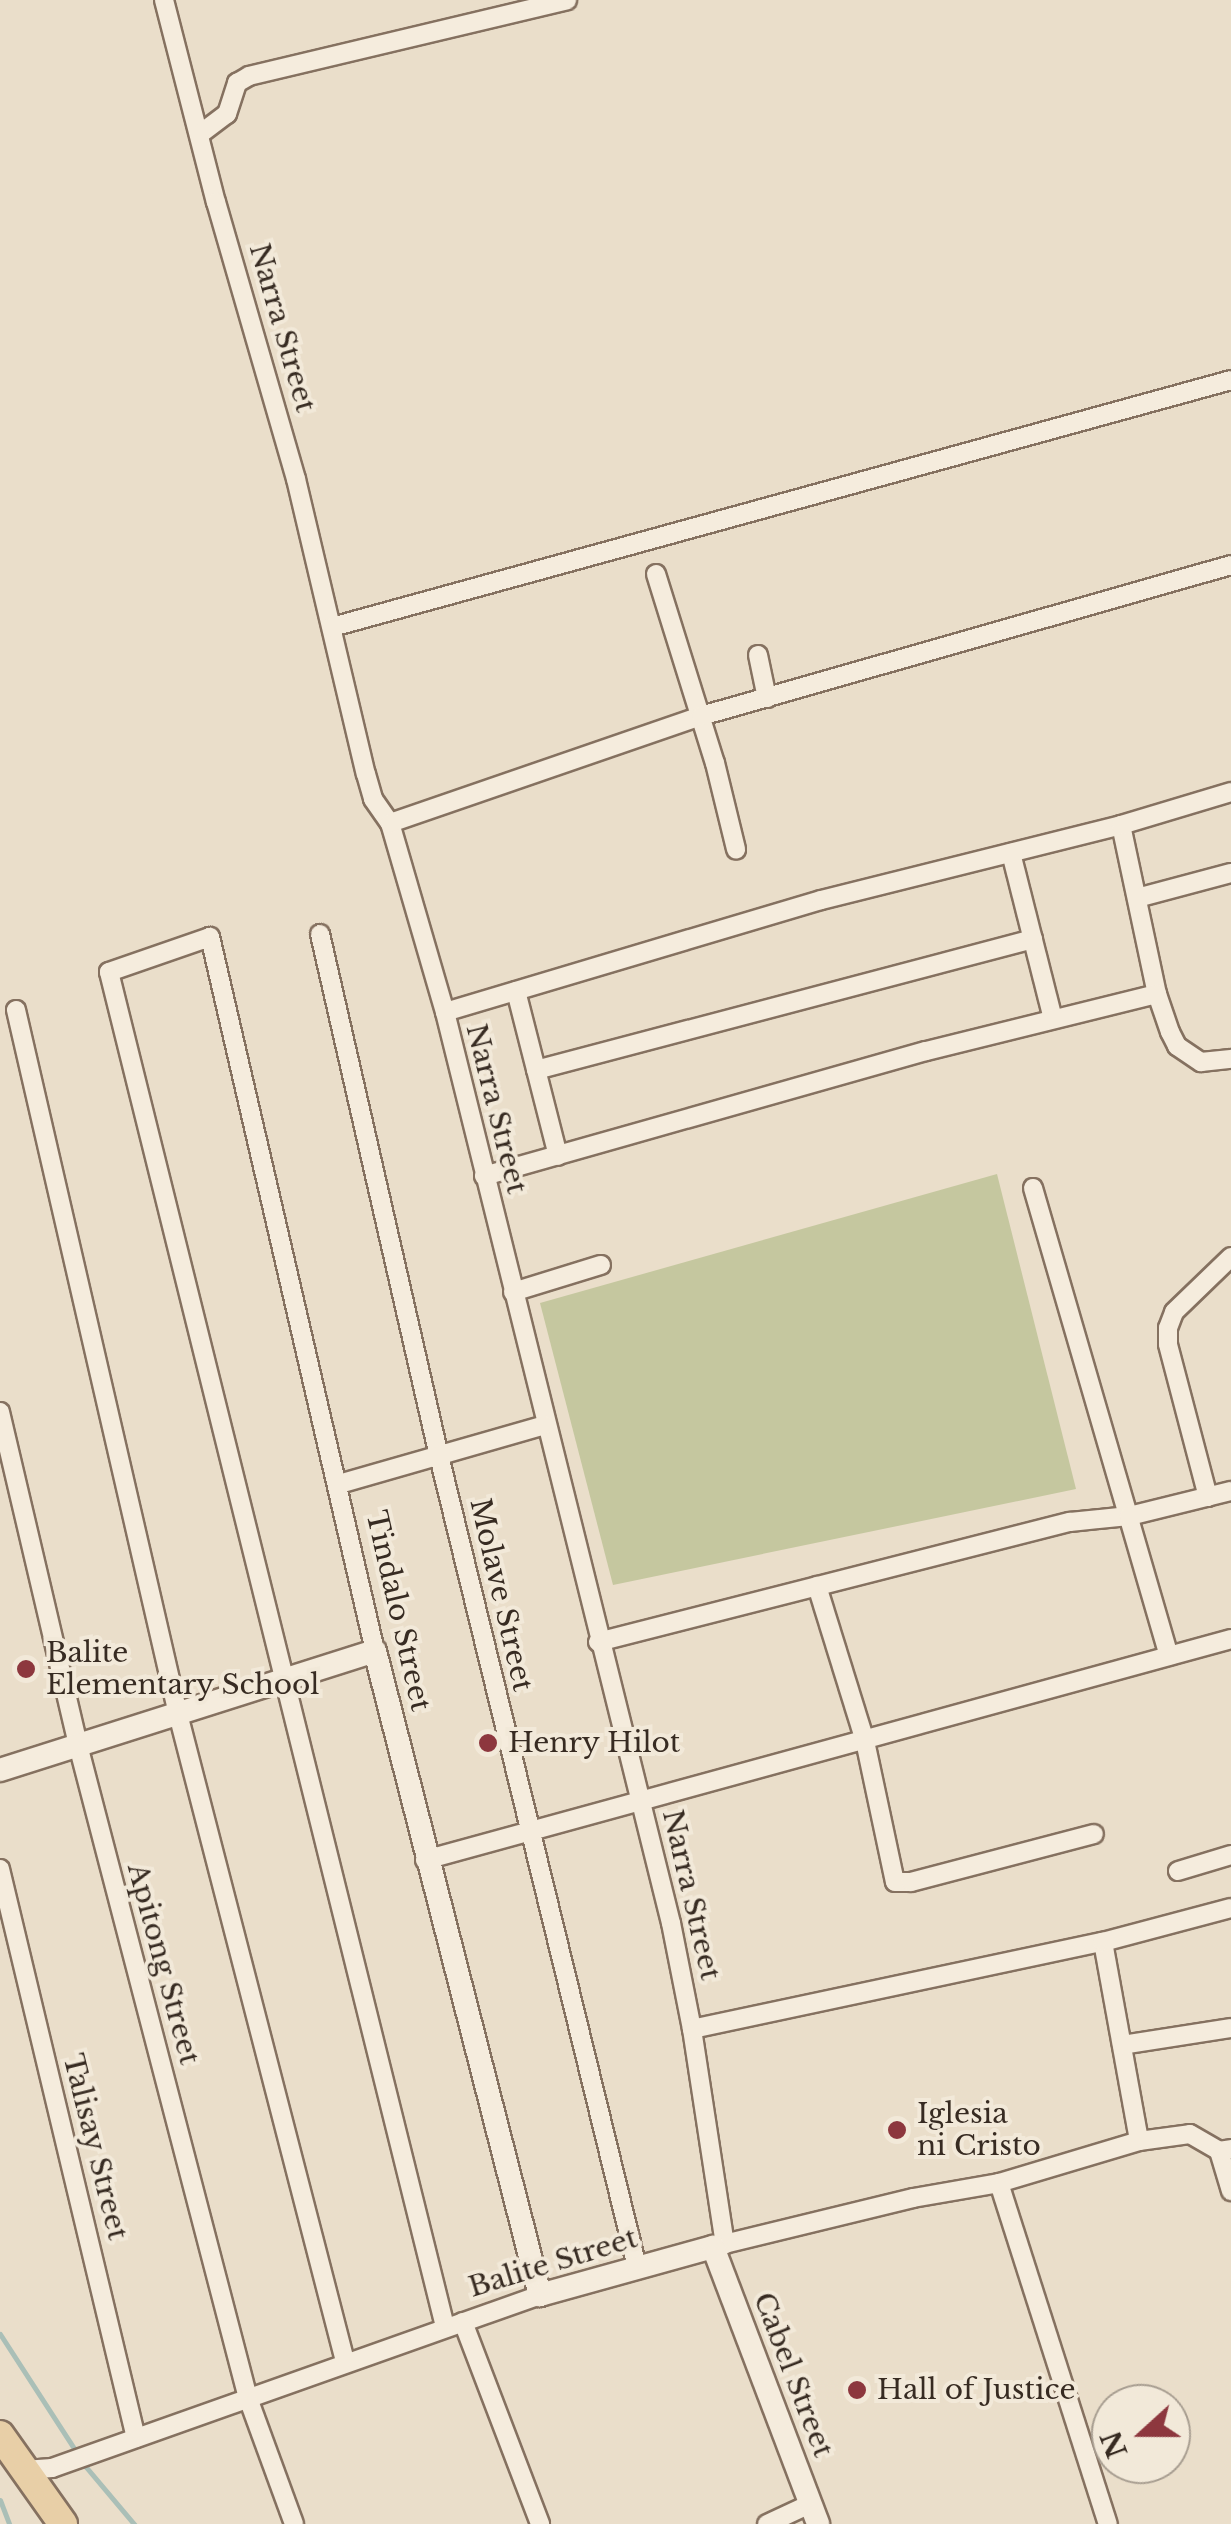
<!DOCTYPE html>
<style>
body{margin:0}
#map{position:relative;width:1231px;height:2524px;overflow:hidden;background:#eadeca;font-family:"Libre Baskerville",serif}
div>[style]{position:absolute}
.green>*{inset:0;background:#c5c79f}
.stream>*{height:5px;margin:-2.5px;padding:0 2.5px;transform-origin:2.5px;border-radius:2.5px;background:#aabfb7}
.roads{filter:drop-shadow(2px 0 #857160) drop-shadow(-2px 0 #857160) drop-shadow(0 2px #857160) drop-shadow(0 -2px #857160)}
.minor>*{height:18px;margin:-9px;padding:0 9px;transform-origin:9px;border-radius:9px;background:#f5ecdd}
.tertiary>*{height:22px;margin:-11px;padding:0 11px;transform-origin:11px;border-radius:11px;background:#f5ecdd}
.primary>*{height:28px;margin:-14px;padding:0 14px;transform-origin:14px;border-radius:14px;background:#e8cfa7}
.dots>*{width:28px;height:28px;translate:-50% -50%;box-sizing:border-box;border:5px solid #f2e9d9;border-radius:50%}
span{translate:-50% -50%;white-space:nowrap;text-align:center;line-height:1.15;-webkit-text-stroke:8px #f2e9d9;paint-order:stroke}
.street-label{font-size:28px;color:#372b22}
.poi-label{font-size:28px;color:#372b22}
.left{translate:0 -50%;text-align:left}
.north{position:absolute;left:1091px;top:2384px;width:100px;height:100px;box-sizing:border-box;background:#f2e9d9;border:2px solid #a79d90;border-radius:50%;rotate:249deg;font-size:28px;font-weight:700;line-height:40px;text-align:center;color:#372b22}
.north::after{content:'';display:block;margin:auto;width:35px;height:45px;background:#8d373e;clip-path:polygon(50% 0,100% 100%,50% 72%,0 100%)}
</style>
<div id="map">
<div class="green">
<div style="clip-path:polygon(997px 1174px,1076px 1489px,613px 1585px,540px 1303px)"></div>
</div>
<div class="stream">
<div style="left:0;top:2334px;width:158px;rotate:57.1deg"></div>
<div style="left:86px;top:2467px;width:75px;rotate:49.9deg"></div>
<div style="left:0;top:2500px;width:26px;rotate:69deg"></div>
</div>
<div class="roads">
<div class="minor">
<div style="left:164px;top:0;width:209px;rotate:75.6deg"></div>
<div style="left:216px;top:202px;width:288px;rotate:73.9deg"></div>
<div style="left:296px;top:479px;width:303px;rotate:76.7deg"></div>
<div style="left:366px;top:774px;width:26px;rotate:74deg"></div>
<div style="left:373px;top:799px;width:29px;rotate:55deg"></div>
<div style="left:390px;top:823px;width:197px;rotate:73.8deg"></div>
<div style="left:445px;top:1012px;width:939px;rotate:76.07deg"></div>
<div style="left:671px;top:1923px;width:108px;rotate:78.8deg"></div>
<div style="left:692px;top:2029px;width:218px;rotate:81.3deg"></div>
<div style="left:200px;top:134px;width:34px;rotate:-37deg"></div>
<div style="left:227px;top:114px;width:33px;rotate:-72deg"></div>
<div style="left:237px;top:83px;width:14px;rotate:-30deg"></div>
<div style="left:249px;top:76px;width:327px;rotate:-13.4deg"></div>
<div style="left:656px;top:574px;width:198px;rotate:72.7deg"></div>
<div style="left:715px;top:763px;width:89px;rotate:76.3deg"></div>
<div style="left:332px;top:627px;width:932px;rotate:-15.36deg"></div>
<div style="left:758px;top:655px;width:44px;rotate:78.2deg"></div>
<div style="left:390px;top:823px;width:329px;rotate:-19deg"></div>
<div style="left:701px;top:716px;width:551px;rotate:-15.9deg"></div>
<div style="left:1121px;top:825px;width:173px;rotate:78deg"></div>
<div style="left:1157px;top:994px;width:40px;rotate:71.1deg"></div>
<div style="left:1170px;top:1032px;width:16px;rotate:63deg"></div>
<div style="left:1177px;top:1046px;width:29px;rotate:34deg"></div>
<div style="left:1201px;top:1062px;width:30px;rotate:-6deg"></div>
<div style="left:1011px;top:853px;width:171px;rotate:75.8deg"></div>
<div style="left:1137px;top:898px;width:97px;rotate:-14.9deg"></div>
<div style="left:320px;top:934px;width:535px;rotate:77.16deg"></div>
<div style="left:439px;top:1456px;width:835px;rotate:76.28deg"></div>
<div style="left:516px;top:991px;width:170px;rotate:75.7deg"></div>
<div style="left:16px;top:1010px;width:722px;rotate:77.04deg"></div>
<div style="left:178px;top:1714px;width:668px;rotate:75.53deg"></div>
<div style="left:445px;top:1012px;width:392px;rotate:-16.6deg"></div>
<div style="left:821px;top:900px;width:309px;rotate:-14deg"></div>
<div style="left:1121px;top:825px;width:115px;rotate:-16.7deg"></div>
<div style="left:536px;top:1070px;width:514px;rotate:-14.77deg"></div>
<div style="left:484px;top:1176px;width:459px;rotate:-15.8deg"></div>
<div style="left:926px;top:1051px;width:238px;rotate:-13.9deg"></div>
<div style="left:1033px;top:1188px;width:487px;rotate:73.8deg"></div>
<div style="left:513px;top:1292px;width:92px;rotate:-17.1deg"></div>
<div style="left:0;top:1412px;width:342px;rotate:76.8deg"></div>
<div style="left:78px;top:1745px;width:675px;rotate:75.41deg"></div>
<div style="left:248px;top:2398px;width:134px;rotate:69.9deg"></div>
<div style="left:339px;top:1484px;width:214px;rotate:-16deg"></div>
<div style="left:1208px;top:1497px;width:158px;rotate:-104.7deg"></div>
<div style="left:1168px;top:1344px;width:16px;rotate:-90deg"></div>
<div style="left:1168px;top:1328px;width:17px;rotate:-69deg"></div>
<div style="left:1174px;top:1312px;width:79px;rotate:-44deg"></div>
<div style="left:817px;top:1586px;width:162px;rotate:72.8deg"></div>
<div style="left:865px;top:1741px;width:144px;rotate:78deg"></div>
<div style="left:895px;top:1882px;width:16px"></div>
<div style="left:911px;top:1882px;width:189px;rotate:-14.7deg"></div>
<div style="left:598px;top:1642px;width:487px;rotate:-14.3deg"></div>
<div style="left:1070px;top:1522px;width:59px;rotate:-5.8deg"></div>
<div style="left:1129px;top:1516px;width:105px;rotate:-13.8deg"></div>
<div style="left:375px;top:1651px;width:733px;rotate:-103.01deg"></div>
<div style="left:210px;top:937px;width:107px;rotate:160.9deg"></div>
<div style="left:109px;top:972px;width:1396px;rotate:76.07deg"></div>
<div style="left:425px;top:1860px;width:836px;rotate:-15.33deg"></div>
<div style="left:0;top:1869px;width:585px;rotate:76.56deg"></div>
<div style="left:1178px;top:1871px;width:55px;rotate:-16.8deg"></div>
<div style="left:1103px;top:1942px;width:202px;rotate:79.7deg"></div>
<div style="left:692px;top:2029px;width:420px;rotate:-12deg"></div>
<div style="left:1103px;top:1942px;width:132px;rotate:-14.9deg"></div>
<div style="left:1122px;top:2045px;width:110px;rotate:-8.9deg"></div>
<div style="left:1219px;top:2151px;width:42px;rotate:73.3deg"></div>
<div style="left:999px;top:2183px;width:358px;rotate:72.3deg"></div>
<div style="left:716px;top:2246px;width:203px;rotate:-13.7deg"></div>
<div style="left:913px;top:2198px;width:87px;rotate:-9.9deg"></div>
<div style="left:999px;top:2183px;width:146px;rotate:-16.7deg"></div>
<div style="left:1139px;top:2141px;width:51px;rotate:-7.8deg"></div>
<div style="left:1190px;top:2134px;width:34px;rotate:30deg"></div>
<div style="left:1219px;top:2151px;width:12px;rotate:-9deg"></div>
<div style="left:463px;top:2322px;width:216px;rotate:69.1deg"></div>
<div style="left:24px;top:2470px;width:28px;rotate:-4deg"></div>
<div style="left:52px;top:2468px;width:518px;rotate:-19.52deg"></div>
<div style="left:767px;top:2524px;width:47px;rotate:-24.9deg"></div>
</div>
<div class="tertiary">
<div style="left:0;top:1770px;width:393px;rotate:-17.6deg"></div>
<div style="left:375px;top:1651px;width:665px;rotate:75.63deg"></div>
<div style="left:540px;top:2295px;width:180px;rotate:-15.5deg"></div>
<div style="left:713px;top:2247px;width:296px;rotate:69.2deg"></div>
</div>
<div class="primary">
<div style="left:0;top:2435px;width:109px;rotate:54.7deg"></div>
</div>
</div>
<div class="dots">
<div style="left:26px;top:1669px;background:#8d373e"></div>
<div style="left:488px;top:1743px;background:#8d373e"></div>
<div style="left:897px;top:2130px;background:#8d373e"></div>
<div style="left:857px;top:2390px;background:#8d373e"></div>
</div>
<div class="street-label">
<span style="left:282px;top:328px;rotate:74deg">Narra Street</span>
<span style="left:496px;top:1109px;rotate:76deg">Narra Street</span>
<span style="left:501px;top:1595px;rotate:77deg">Molave Street</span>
<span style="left:398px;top:1611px;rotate:77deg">Tindalo Street</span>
<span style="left:691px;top:1895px;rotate:77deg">Narra Street</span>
<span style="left:163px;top:1964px;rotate:75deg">Apitong Street</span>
<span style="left:95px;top:2147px;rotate:76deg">Talisay Street</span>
<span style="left:553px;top:2263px;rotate:-17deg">Balite Street</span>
<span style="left:793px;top:2375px;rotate:69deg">Cabel Street</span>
</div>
<div class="poi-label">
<span class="left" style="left:46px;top:1669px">Balite<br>Elementary School</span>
<span class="left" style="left:508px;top:1743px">Henry Hilot</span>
<span class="left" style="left:917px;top:2130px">Iglesia<br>ni Cristo</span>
<span class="left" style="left:877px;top:2390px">Hall of Justice</span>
</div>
<div class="north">N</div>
</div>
